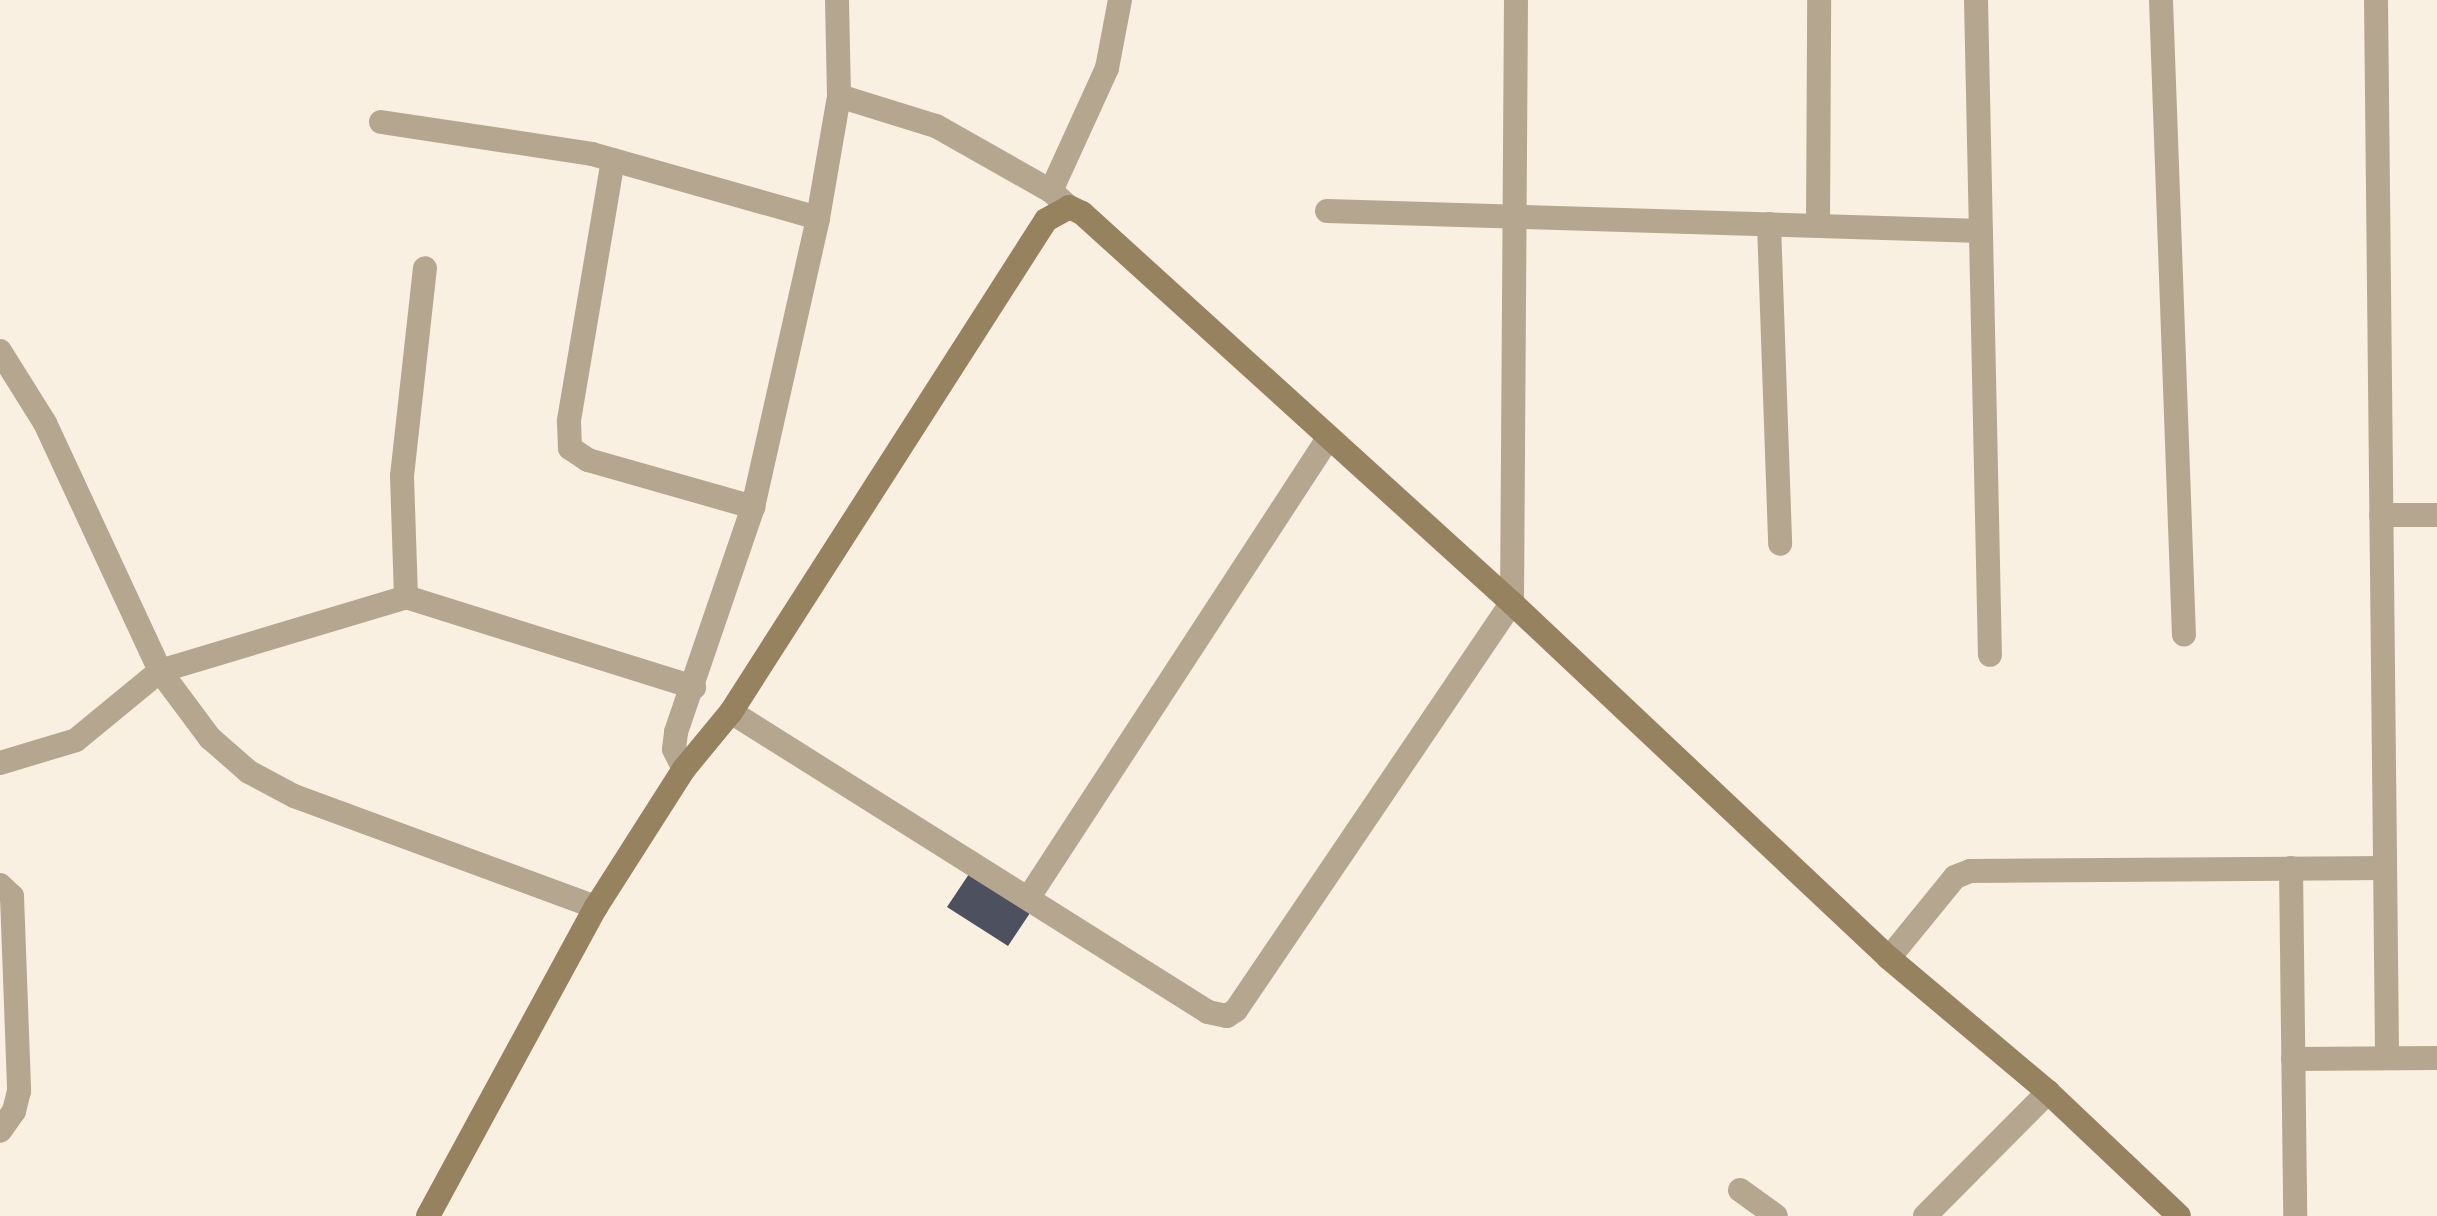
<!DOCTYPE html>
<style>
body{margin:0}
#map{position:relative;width:2437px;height:1216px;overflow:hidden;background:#faf0e1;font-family:"PT Serif",serif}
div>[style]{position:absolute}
.building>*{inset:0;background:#4d515f}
.street>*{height:24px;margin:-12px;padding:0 12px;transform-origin:12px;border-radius:12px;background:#b5a78f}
.secondary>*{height:24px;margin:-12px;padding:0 12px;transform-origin:12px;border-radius:12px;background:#97825f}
span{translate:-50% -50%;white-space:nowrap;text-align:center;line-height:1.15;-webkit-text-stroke:8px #fff;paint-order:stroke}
</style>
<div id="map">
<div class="building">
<div style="clip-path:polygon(975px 865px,1036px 904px,1008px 946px,947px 907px)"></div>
</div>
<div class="street">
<div style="left:1976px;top:0;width:655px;rotate:88.78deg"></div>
<div style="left:2161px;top:0;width:635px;rotate:87.93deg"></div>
<div style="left:2376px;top:0;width:1058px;rotate:89.4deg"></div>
<div style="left:839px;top:96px;width:102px;rotate:17.2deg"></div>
<div style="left:936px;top:126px;width:132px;rotate:29.5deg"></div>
<div style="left:1051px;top:191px;width:24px;rotate:42deg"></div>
<div style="left:381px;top:122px;width:213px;rotate:8.6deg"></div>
<div style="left:592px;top:154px;width:235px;rotate:15.8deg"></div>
<div style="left:613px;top:160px;width:265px;rotate:99.6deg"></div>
<div style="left:569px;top:421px;width:27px;rotate:88deg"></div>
<div style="left:570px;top:448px;width:22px;rotate:34deg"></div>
<div style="left:588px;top:460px;width:172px;rotate:15.9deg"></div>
<div style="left:1051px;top:191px;width:135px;rotate:-65.5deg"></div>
<div style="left:1107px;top:68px;width:69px;rotate:-79.2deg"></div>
<div style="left:1327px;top:211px;width:654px;rotate:1.75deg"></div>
<div style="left:1769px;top:224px;width:320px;rotate:88deg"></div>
<div style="left:1818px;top:225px;width:225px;rotate:-89.7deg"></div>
<div style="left:0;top:351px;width:85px;rotate:58deg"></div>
<div style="left:45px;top:423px;width:273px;rotate:65.1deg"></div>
<div style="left:160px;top:671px;width:84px;rotate:53.3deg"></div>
<div style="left:210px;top:738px;width:52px;rotate:41.1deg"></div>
<div style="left:249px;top:772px;width:51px;rotate:28.1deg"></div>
<div style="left:294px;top:796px;width:322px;rotate:20.2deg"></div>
<div style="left:2381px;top:515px;width:56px"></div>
<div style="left:406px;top:597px;width:121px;rotate:-91.9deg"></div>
<div style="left:402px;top:476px;width:209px;rotate:-83.7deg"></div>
<div style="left:731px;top:712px;width:563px;rotate:32.17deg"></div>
<div style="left:1208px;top:1012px;width:19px;rotate:12deg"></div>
<div style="left:1227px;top:1016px;width:11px;rotate:-34deg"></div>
<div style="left:1236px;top:1010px;width:492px;rotate:-55.9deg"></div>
<div style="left:1512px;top:603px;width:603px;rotate:-89.62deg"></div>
<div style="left:0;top:763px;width:79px;rotate:-16.8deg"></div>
<div style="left:76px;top:740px;width:109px;rotate:-39.4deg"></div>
<div style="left:160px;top:671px;width:257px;rotate:-16.7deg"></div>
<div style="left:406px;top:597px;width:302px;rotate:17.4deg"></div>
<div style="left:684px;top:769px;width:22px;rotate:-117deg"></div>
<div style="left:674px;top:749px;width:17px;rotate:-83deg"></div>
<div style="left:676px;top:732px;width:238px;rotate:-71.1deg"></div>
<div style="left:753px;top:507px;width:296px;rotate:-77.3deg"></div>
<div style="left:818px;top:218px;width:124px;rotate:-80.2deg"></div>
<div style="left:839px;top:96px;width:96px;rotate:-91.2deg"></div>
<div style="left:2291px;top:868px;width:348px;rotate:89.3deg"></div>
<div style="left:0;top:885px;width:16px;rotate:43deg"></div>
<div style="left:12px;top:896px;width:195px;rotate:87.9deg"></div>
<div style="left:19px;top:1091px;width:21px;rotate:104deg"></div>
<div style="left:14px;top:1111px;width:24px;rotate:125deg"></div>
<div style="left:1029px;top:897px;width:546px;rotate:-56.89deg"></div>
<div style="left:1889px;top:958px;width:104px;rotate:-50.8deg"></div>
<div style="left:1955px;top:877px;width:16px;rotate:-22deg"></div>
<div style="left:1970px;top:871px;width:415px;rotate:-0.4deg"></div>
<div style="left:2293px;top:1059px;width:144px;rotate:-0.4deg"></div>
<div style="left:1740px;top:1190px;width:44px;rotate:35.8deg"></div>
<div style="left:1925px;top:1216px;width:175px;rotate:-45.2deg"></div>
</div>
<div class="secondary">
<div style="left:428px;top:1216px;width:352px;rotate:-61.5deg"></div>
<div style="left:596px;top:907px;width:164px;rotate:-57.5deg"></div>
<div style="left:684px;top:769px;width:74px;rotate:-50.5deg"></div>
<div style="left:731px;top:712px;width:584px;rotate:-57.37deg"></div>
<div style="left:1046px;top:220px;width:26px;rotate:-29deg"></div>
<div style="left:1069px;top:207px;width:14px;rotate:25deg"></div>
<div style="left:1082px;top:213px;width:581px;rotate:42.21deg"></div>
<div style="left:1512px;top:603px;width:518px;rotate:43.28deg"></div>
<div style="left:1889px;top:958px;width:208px;rotate:40.1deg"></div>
<div style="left:2048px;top:1092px;width:180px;rotate:43.4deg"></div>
</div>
</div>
